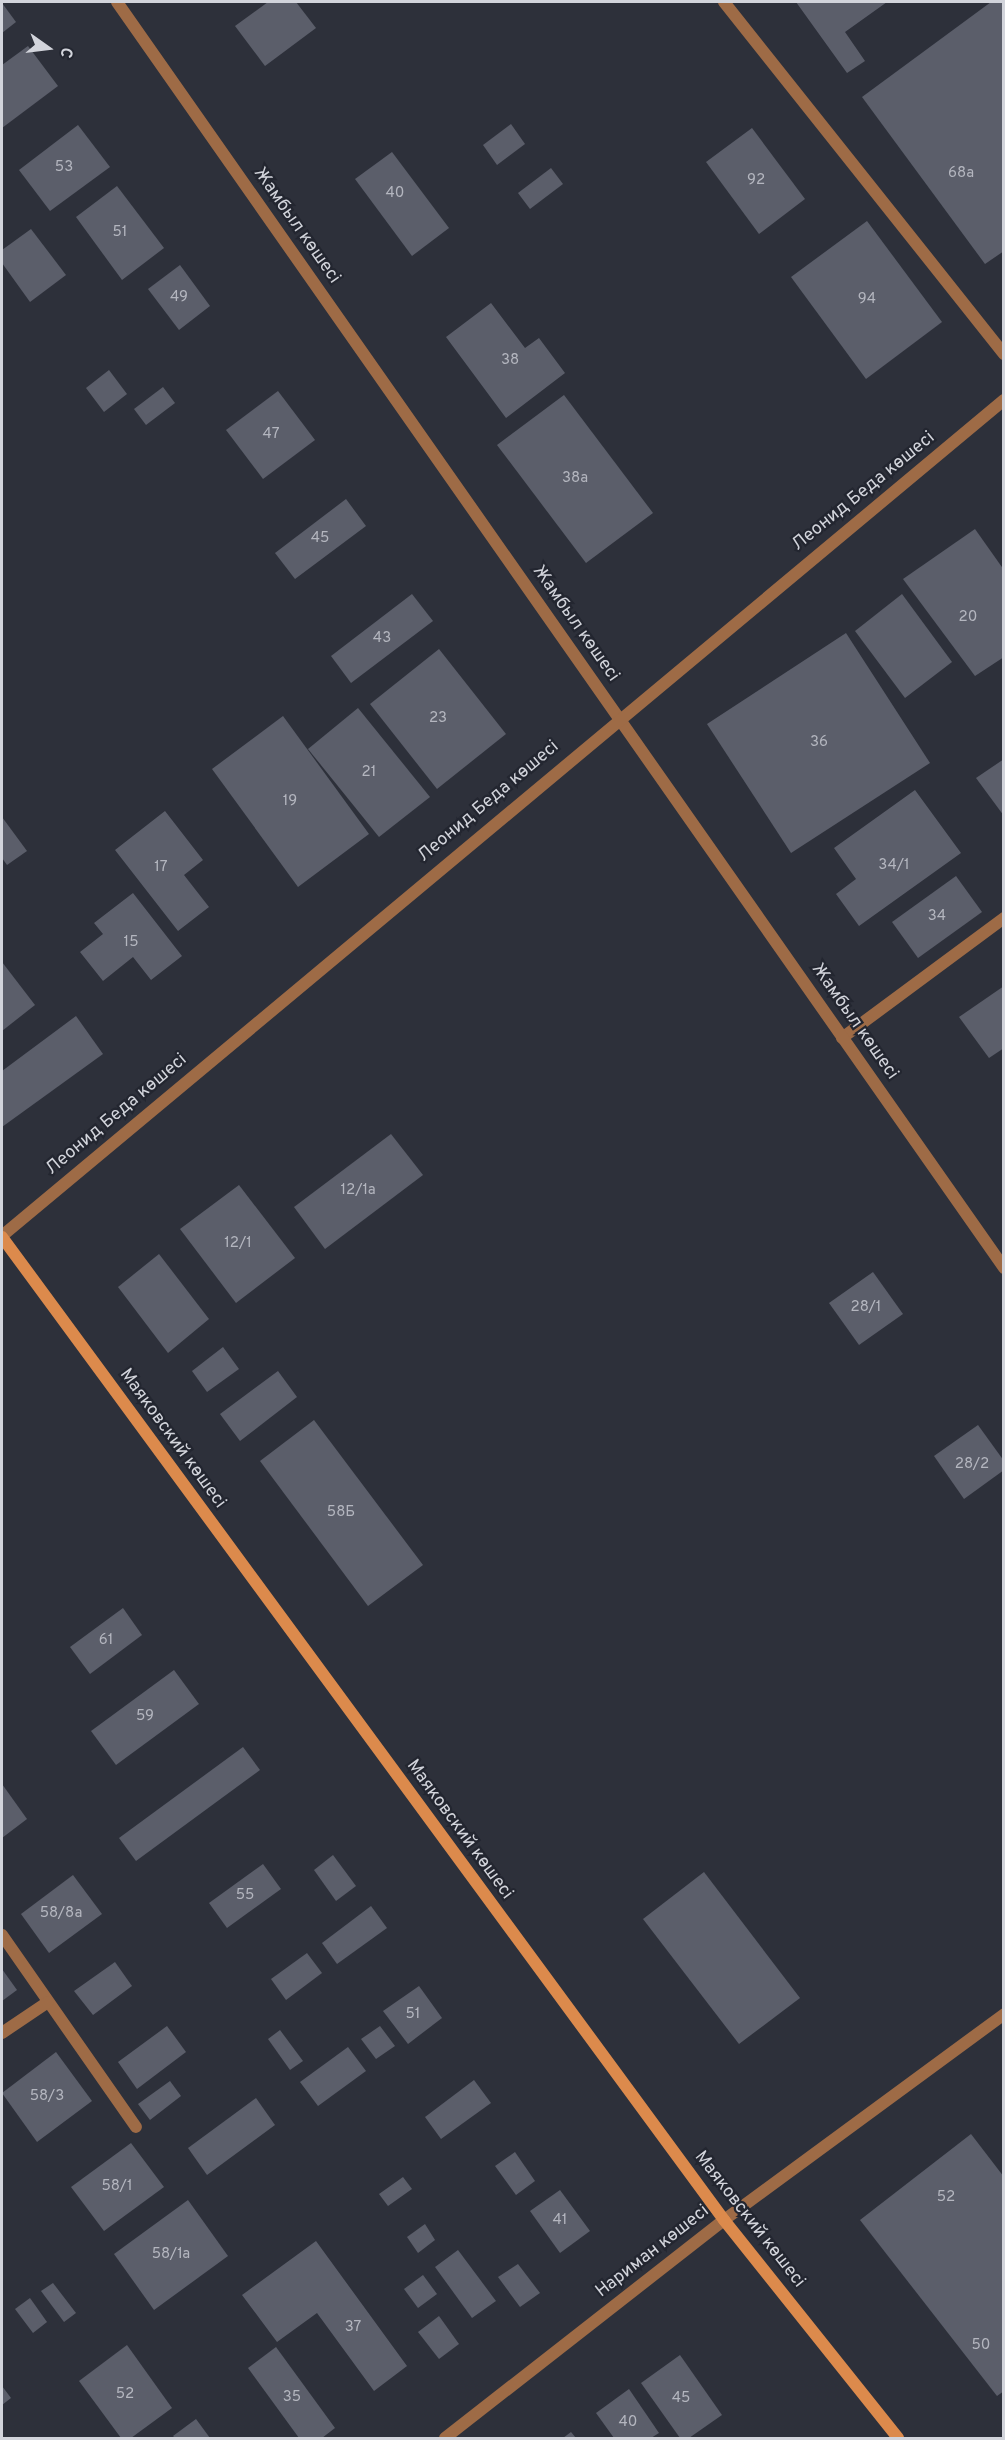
<!DOCTYPE html>
<meta charset="utf-8">
<style>
body{margin:0}
#map{position:relative;width:1005px;height:2440px;overflow:hidden;background:#2d303a;font-family:Overpass,sans-serif}
div>[style]{position:absolute}
.building>*{inset:0;background:#5b5e6a}
.service>*{height:12px;margin:-6px;padding:0 6px;transform-origin:6px;border-radius:6px;background:#9e6b46}
.minor>*{height:12px;margin:-6px;padding:0 6px;transform-origin:6px;border-radius:6px;background:#9e6b46}
.tertiary>*{height:12px;margin:-6px;padding:0 6px;transform-origin:6px;border-radius:6px;background:#9e6b46}
.secondary>*{height:12px;margin:-6px;padding:0 6px;transform-origin:6px;border-radius:6px;background:#dc8a4c}
span{translate:-50% -50%;white-space:nowrap;text-align:center;line-height:1.15;-webkit-text-stroke:4.5px #232630;paint-order:stroke}
.number-label{font-size:15px;color:#b4b6bf}
.number-label span{-webkit-text-stroke-width:0}
.street-label{font-size:18px;color:#d2d4db}
.frame{position:absolute;inset:0;border:3px solid #d2d4db;pointer-events:none}
.north{position:absolute;left:18px;top:18px;width:60px;height:60px;-webkit-text-stroke:4px #232630;paint-order:stroke;rotate:104deg;font-size:16px;font-weight:700;line-height:24px;text-align:center;color:#d2d4db}
.north::after{content:'';display:block;margin:auto;width:21px;height:27px;background:#d2d4db;clip-path:polygon(50% 0,100% 100%,50% 72%,0 100%)}
</style>
<div id="map">
<div class="building">
<div style="clip-path:polygon(268px 2px,296px 2px,316px 28px,265px 66px,235px 26px)"></div>
<div style="clip-path:polygon(796px 2px,887px 2px,845px 32px,865px 61px,847px 73px)"></div>
<div style="clip-path:polygon(991px 2px,1004px 2px,1004px 251px,985px 264px,862px 97px)"></div>
<div style="clip-path:polygon(2px 3px,16px 22px,2px 33px)"></div>
<div style="clip-path:polygon(28px 46px,58px 86px,2px 128px,2px 65px)"></div>
<div style="clip-path:polygon(511px 124px,525px 144px,497px 165px,483px 145px)"></div>
<div style="clip-path:polygon(78px 125px,110px 167px,50px 211px,19px 170px)"></div>
<div style="clip-path:polygon(752px 128px,805px 199px,759px 234px,706px 162px)"></div>
<div style="clip-path:polygon(392px 152px,449px 228px,412px 256px,355px 179px)"></div>
<div style="clip-path:polygon(551px 168px,563px 184px,530px 209px,518px 193px)"></div>
<div style="clip-path:polygon(117px 186px,164px 248px,122px 280px,76px 217px)"></div>
<div style="clip-path:polygon(867px 221px,942px 322px,866px 379px,791px 277px)"></div>
<div style="clip-path:polygon(31px 229px,66px 275px,30px 302px,2px 263px,2px 250px)"></div>
<div style="clip-path:polygon(180px 265px,210px 306px,179px 330px,148px 289px)"></div>
<div style="clip-path:polygon(491px 303px,525px 348px,539px 338px,565px 373px,506px 418px,446px 337px)"></div>
<div style="clip-path:polygon(109px 370px,127px 394px,104px 412px,86px 388px)"></div>
<div style="clip-path:polygon(163px 387px,175px 403px,146px 425px,134px 409px)"></div>
<div style="clip-path:polygon(278px 391px,315px 440px,263px 479px,226px 430px)"></div>
<div style="clip-path:polygon(564px 395px,653px 513px,586px 563px,497px 445px)"></div>
<div style="clip-path:polygon(346px 499px,366px 526px,295px 579px,275px 553px)"></div>
<div style="clip-path:polygon(975px 529px,1004px 570px,1004px 657px,975px 676px,903px 579px)"></div>
<div style="clip-path:polygon(412px 594px,433px 621px,351px 683px,331px 656px)"></div>
<div style="clip-path:polygon(902px 594px,952px 662px,905px 698px,855px 631px)"></div>
<div style="clip-path:polygon(846px 633px,930px 763px,791px 853px,707px 724px)"></div>
<div style="clip-path:polygon(439px 649px,506px 734px,437px 789px,370px 704px)"></div>
<div style="clip-path:polygon(358px 708px,430px 797px,379px 837px,308px 749px)"></div>
<div style="clip-path:polygon(283px 716px,369px 834px,298px 887px,212px 769px)"></div>
<div style="clip-path:polygon(1004px 759px,1004px 816px,976px 778px)"></div>
<div style="clip-path:polygon(915px 790px,961px 853px,859px 926px,836px 894px,856px 879px,834px 848px)"></div>
<div style="clip-path:polygon(165px 811px,203px 860px,184px 875px,209px 907px,178px 931px,115px 850px)"></div>
<div style="clip-path:polygon(2px 817px,27px 851px,7px 865px,2px 858px)"></div>
<div style="clip-path:polygon(956px 876px,982px 912px,918px 958px,892px 922px)"></div>
<div style="clip-path:polygon(133px 893px,182px 956px,151px 980px,133px 957px,103px 981px,80px 952px,103px 934px,94px 923px)"></div>
<div style="clip-path:polygon(2px 962px,35px 1005px,2px 1031px)"></div>
<div style="clip-path:polygon(1004px 986px,1004px 1048px,989px 1058px,959px 1017px)"></div>
<div style="clip-path:polygon(76px 1016px,103px 1054px,2px 1127px,2px 1071px)"></div>
<div style="clip-path:polygon(391px 1134px,423px 1175px,325px 1249px,294px 1207px)"></div>
<div style="clip-path:polygon(239px 1185px,295px 1258px,236px 1303px,180px 1229px)"></div>
<div style="clip-path:polygon(159px 1254px,209px 1319px,168px 1353px,118px 1287px)"></div>
<div style="clip-path:polygon(873px 1272px,903px 1314px,859px 1345px,829px 1303px)"></div>
<div style="clip-path:polygon(223px 1347px,239px 1369px,207px 1392px,192px 1371px)"></div>
<div style="clip-path:polygon(278px 1371px,297px 1397px,240px 1441px,220px 1414px)"></div>
<div style="clip-path:polygon(314px 1420px,423px 1565px,368px 1606px,260px 1461px)"></div>
<div style="clip-path:polygon(978px 1425px,1004px 1461px,1004px 1470px,964px 1499px,934px 1456px)"></div>
<div style="clip-path:polygon(123px 1608px,142px 1635px,90px 1674px,70px 1647px)"></div>
<div style="clip-path:polygon(174px 1670px,199px 1704px,116px 1765px,91px 1731px)"></div>
<div style="clip-path:polygon(243px 1747px,260px 1770px,136px 1861px,119px 1838px)"></div>
<div style="clip-path:polygon(2px 1784px,27px 1819px,2px 1838px)"></div>
<div style="clip-path:polygon(333px 1855px,356px 1886px,336px 1901px,314px 1870px)"></div>
<div style="clip-path:polygon(263px 1864px,281px 1889px,227px 1928px,209px 1903px)"></div>
<div style="clip-path:polygon(704px 1872px,800px 1998px,739px 2044px,643px 1919px)"></div>
<div style="clip-path:polygon(73px 1875px,102px 1914px,49px 1953px,21px 1914px)"></div>
<div style="clip-path:polygon(371px 1906px,387px 1928px,337px 1964px,322px 1943px)"></div>
<div style="clip-path:polygon(307px 1953px,322px 1973px,286px 2000px,271px 1979px)"></div>
<div style="clip-path:polygon(115px 1962px,132px 1986px,93px 2015px,74px 1991px)"></div>
<div style="clip-path:polygon(2px 1969px,17px 1990px,2px 2001px)"></div>
<div style="clip-path:polygon(419px 1986px,442px 2018px,408px 2044px,383px 2011px)"></div>
<div style="clip-path:polygon(167px 2026px,186px 2052px,137px 2089px,118px 2062px)"></div>
<div style="clip-path:polygon(380px 2026px,395px 2046px,376px 2059px,361px 2039px)"></div>
<div style="clip-path:polygon(280px 2030px,303px 2061px,290px 2070px,268px 2039px)"></div>
<div style="clip-path:polygon(348px 2047px,366px 2071px,318px 2106px,300px 2082px)"></div>
<div style="clip-path:polygon(56px 2052px,92px 2101px,37px 2142px,2px 2093px)"></div>
<div style="clip-path:polygon(474px 2080px,491px 2103px,441px 2139px,425px 2117px)"></div>
<div style="clip-path:polygon(170px 2081px,181px 2096px,150px 2120px,138px 2104px)"></div>
<div style="clip-path:polygon(256px 2098px,275px 2125px,207px 2175px,188px 2148px)"></div>
<div style="clip-path:polygon(971px 2134px,1004px 2177px,1004px 2391px,997px 2396px,860px 2220px)"></div>
<div style="clip-path:polygon(131px 2143px,164px 2187px,104px 2231px,71px 2187px)"></div>
<div style="clip-path:polygon(515px 2152px,535px 2181px,516px 2195px,495px 2166px)"></div>
<div style="clip-path:polygon(403px 2177px,412px 2189px,388px 2206px,379px 2194px)"></div>
<div style="clip-path:polygon(560px 2190px,590px 2231px,560px 2253px,530px 2211px)"></div>
<div style="clip-path:polygon(188px 2200px,228px 2256px,154px 2310px,114px 2254px)"></div>
<div style="clip-path:polygon(425px 2224px,435px 2240px,418px 2253px,407px 2237px)"></div>
<div style="clip-path:polygon(316px 2241px,407px 2366px,374px 2391px,317px 2313px,277px 2342px,242px 2295px)"></div>
<div style="clip-path:polygon(458px 2250px,496px 2301px,472px 2318px,435px 2267px)"></div>
<div style="clip-path:polygon(518px 2264px,540px 2293px,520px 2307px,498px 2277px)"></div>
<div style="clip-path:polygon(423px 2275px,437px 2294px,418px 2308px,404px 2289px)"></div>
<div style="clip-path:polygon(53px 2283px,76px 2313px,64px 2322px,41px 2291px)"></div>
<div style="clip-path:polygon(30px 2298px,47px 2322px,33px 2333px,15px 2309px)"></div>
<div style="clip-path:polygon(439px 2316px,459px 2344px,439px 2359px,418px 2332px)"></div>
<div style="clip-path:polygon(127px 2345px,172px 2408px,131px 2438px,121px 2438px,79px 2381px)"></div>
<div style="clip-path:polygon(276px 2347px,335px 2428px,322px 2438px,299px 2438px,248px 2368px)"></div>
<div style="clip-path:polygon(680px 2355px,722px 2415px,689px 2438px,680px 2438px,641px 2383px)"></div>
<div style="clip-path:polygon(2px 2386px,11px 2398px,2px 2405px)"></div>
<div style="clip-path:polygon(629px 2389px,659px 2433px,651px 2438px,614px 2438px,596px 2413px)"></div>
<div style="clip-path:polygon(196px 2419px,210px 2438px,175px 2438px,173px 2436px)"></div>
<div style="clip-path:polygon(571px 2432px,576px 2438px,563px 2438px)"></div>
</div>
<div class="service">
<div style="left:724px;top:2px;width:450px;rotate:51.5deg"></div>
<div style="left:842px;top:1038px;width:202px;rotate:-36.5deg"></div>
<div style="left:2px;top:1935px;width:234px;rotate:55.1deg"></div>
<div style="left:2px;top:2033px;width:55px;rotate:-34deg"></div>
</div>
<div class="minor">
<div style="left:117px;top:2px;width:1546px;rotate:54.98deg"></div>
<div style="left:445px;top:2438px;width:354px;rotate:-38deg"></div>
<div style="left:724px;top:2220px;width:348px;rotate:-36.3deg"></div>
</div>
<div class="tertiary">
<div style="left:2px;top:1236px;width:1305px;rotate:-39.84deg"></div>
</div>
<div class="secondary">
<div style="left:2px;top:1237px;width:1220px;rotate:53.7deg"></div>
<div style="left:724px;top:2220px;width:279px;rotate:51.4deg"></div>
</div>
<div class="number-label">
<span style="left:64px;top:168px">53</span>
<span style="left:961px;top:174px">68а</span>
<span style="left:756px;top:181px">92</span>
<span style="left:395px;top:194px">40</span>
<span style="left:120px;top:233px">51</span>
<span style="left:179px;top:298px">49</span>
<span style="left:867px;top:300px">94</span>
<span style="left:510px;top:361px">38</span>
<span style="left:271px;top:435px">47</span>
<span style="left:575px;top:479px">38а</span>
<span style="left:320px;top:539px">45</span>
<span style="left:968px;top:618px">20</span>
<span style="left:382px;top:639px">43</span>
<span style="left:438px;top:719px">23</span>
<span style="left:819px;top:743px">36</span>
<span style="left:369px;top:773px">21</span>
<span style="left:290px;top:802px">19</span>
<span style="left:894px;top:866px">34/1</span>
<span style="left:161px;top:868px">17</span>
<span style="left:937px;top:917px">34</span>
<span style="left:131px;top:943px">15</span>
<span style="left:358px;top:1191px">12/1а</span>
<span style="left:238px;top:1244px">12/1</span>
<span style="left:866px;top:1308px">28/1</span>
<span style="left:972px;top:1465px">28/2</span>
<span style="left:341px;top:1513px">58Б</span>
<span style="left:106px;top:1641px">61</span>
<span style="left:145px;top:1717px">59</span>
<span style="left:245px;top:1896px">55</span>
<span style="left:61px;top:1914px">58/8а</span>
<span style="left:413px;top:2015px">51</span>
<span style="left:47px;top:2097px">58/3</span>
<span style="left:117px;top:2187px">58/1</span>
<span style="left:946px;top:2198px">52</span>
<span style="left:560px;top:2221px">41</span>
<span style="left:171px;top:2255px">58/1а</span>
<span style="left:353px;top:2328px">37</span>
<span style="left:981px;top:2346px">50</span>
<span style="left:125px;top:2395px">52</span>
<span style="left:292px;top:2398px">35</span>
<span style="left:681px;top:2399px">45</span>
<span style="left:628px;top:2423px">40</span>
</div>
<div class="street-label">
<span style="left:296px;top:226px;rotate:55deg">Жамбыл көшесі</span>
<span style="left:864px;top:492px;rotate:-39deg">Леонид Беда көшесі</span>
<span style="left:575px;top:624px;rotate:55deg">Жамбыл көшесі</span>
<span style="left:489px;top:802px;rotate:-40deg">Леонид Беда көшесі</span>
<span style="left:854px;top:1022px;rotate:55deg">Жамбыл көшесі</span>
<span style="left:117px;top:1115px;rotate:-40deg">Леонид Беда көшесі</span>
<span style="left:172px;top:1439px;rotate:54deg">Маяковский көшесі</span>
<span style="left:459px;top:1830px;rotate:54deg">Маяковский көшесі</span>
<span style="left:749px;top:2220px;rotate:52deg">Маяковский көшесі</span>
<span style="left:653px;top:2252px;rotate:-38deg">Нариман көшесі</span>
</div>
<div class="frame"></div>
<div class="north">С</div>
</div>
